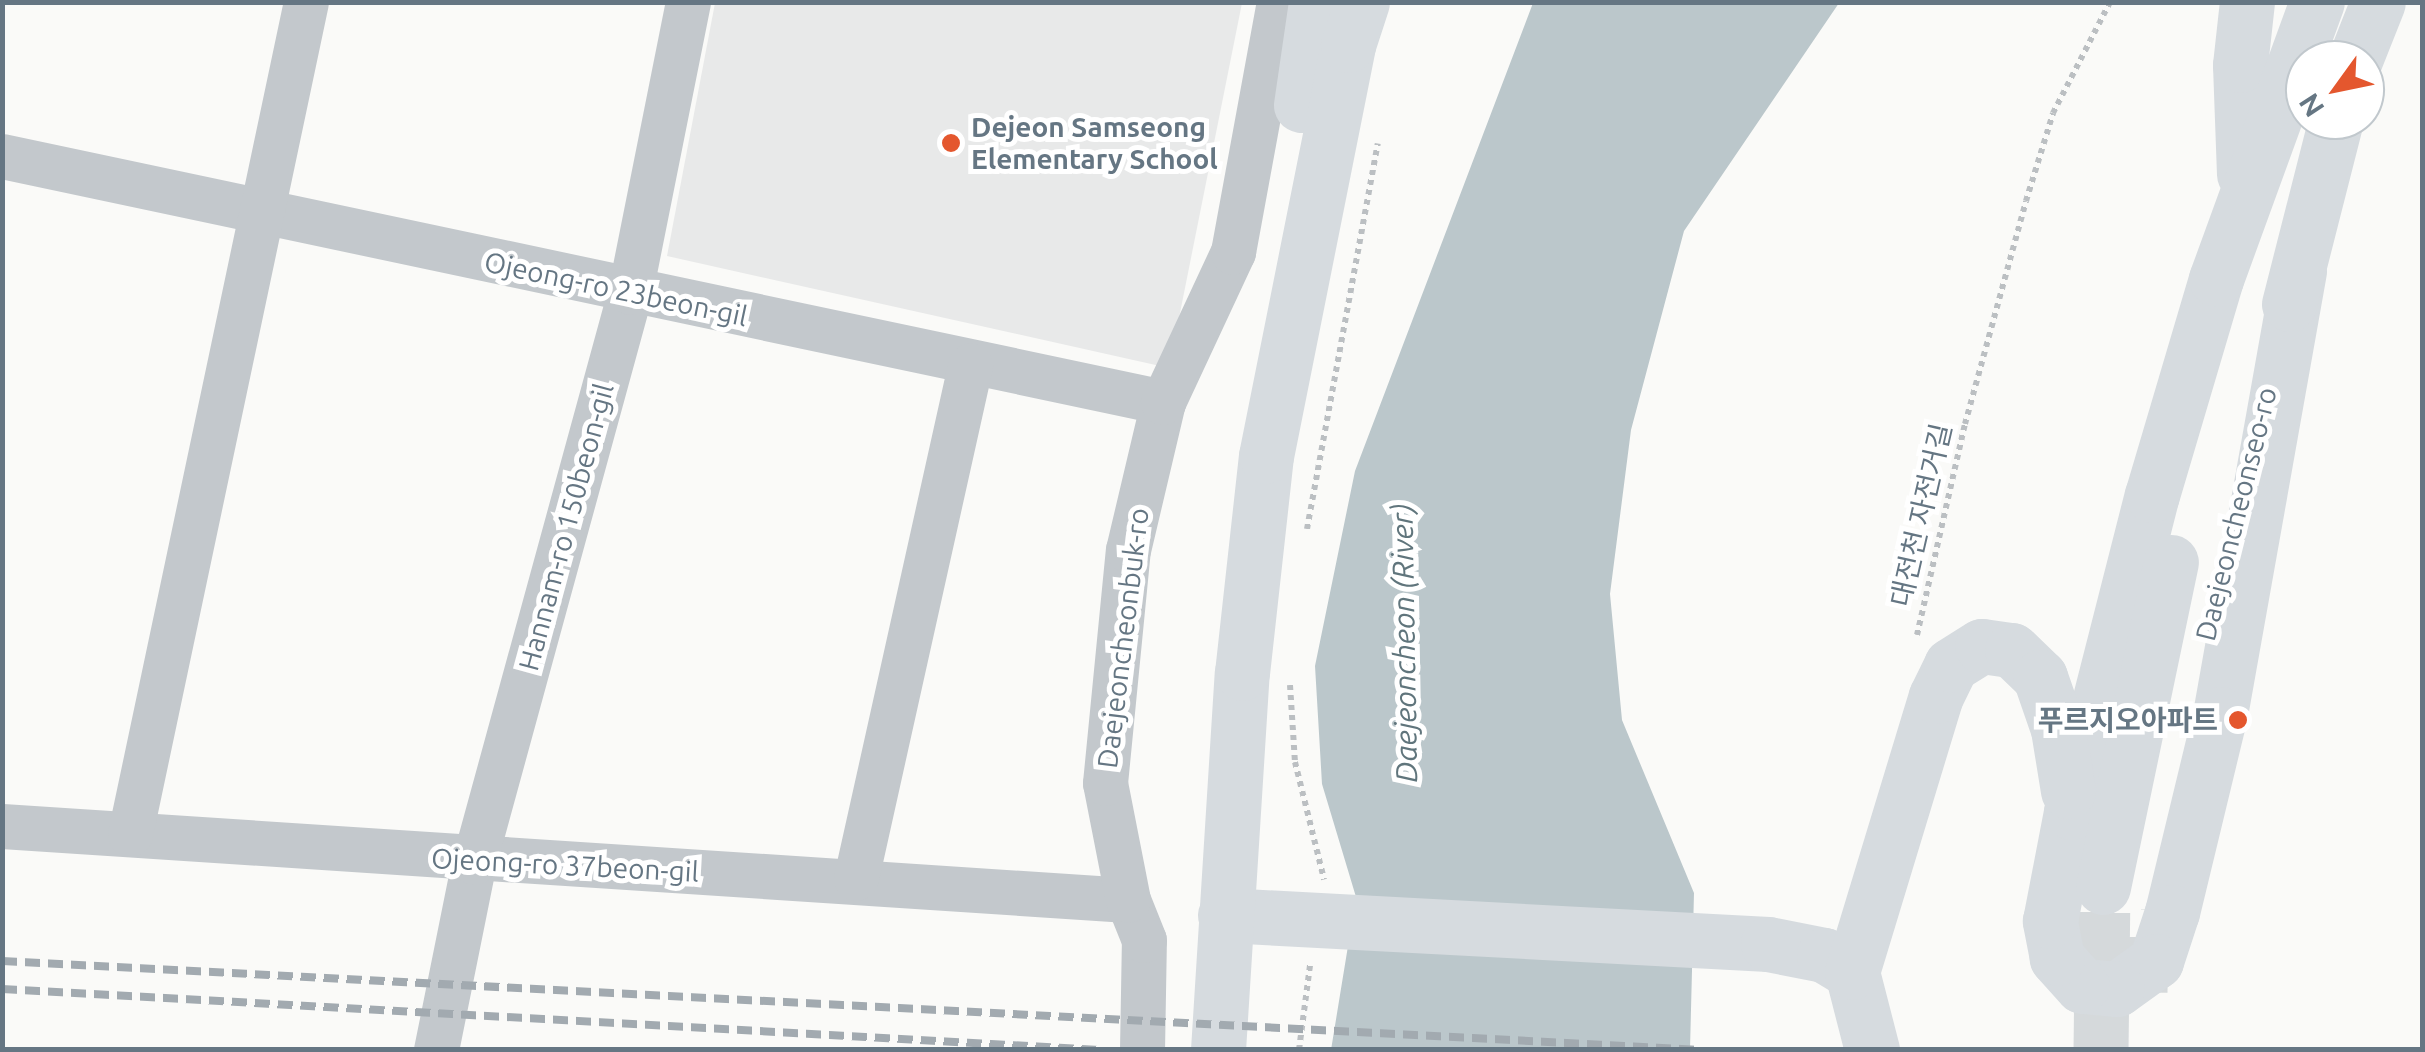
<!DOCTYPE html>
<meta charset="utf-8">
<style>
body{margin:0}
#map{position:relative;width:2425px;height:1052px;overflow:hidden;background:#fafaf8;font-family:Ubuntu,"Noto Sans KR",sans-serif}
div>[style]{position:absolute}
.built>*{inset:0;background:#e8e9e9}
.water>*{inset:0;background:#bbc7cb}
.major-tunnel>*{height:55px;margin-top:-27.5px;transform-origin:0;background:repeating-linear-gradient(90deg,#d5d9db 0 55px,transparent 0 83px)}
.path>*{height:6px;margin-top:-3px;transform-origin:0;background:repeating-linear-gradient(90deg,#bbbfc2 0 5px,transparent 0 10px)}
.minor>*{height:45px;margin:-22.5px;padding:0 22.5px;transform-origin:22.5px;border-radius:22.5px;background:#c3c8cc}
.major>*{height:55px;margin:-27.5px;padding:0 27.5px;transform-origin:27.5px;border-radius:27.5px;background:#d6dbdf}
.rail>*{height:8px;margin-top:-4px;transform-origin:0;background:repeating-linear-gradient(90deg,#a2aab0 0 15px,transparent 0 23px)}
.dots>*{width:28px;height:28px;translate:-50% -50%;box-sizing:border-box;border:5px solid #fff;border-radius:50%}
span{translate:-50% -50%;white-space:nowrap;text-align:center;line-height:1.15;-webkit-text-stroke:10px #fff;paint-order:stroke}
.poi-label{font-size:28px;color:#657683;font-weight:700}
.left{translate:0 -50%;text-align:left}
.right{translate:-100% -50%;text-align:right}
.street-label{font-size:28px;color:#657683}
.water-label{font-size:30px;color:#60757c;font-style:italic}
.frame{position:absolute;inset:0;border:5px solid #657683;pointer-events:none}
.north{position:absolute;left:2285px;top:40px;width:100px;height:100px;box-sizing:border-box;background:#fff;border:2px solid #c1c8cd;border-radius:50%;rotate:237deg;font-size:28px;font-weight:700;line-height:40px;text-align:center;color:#657683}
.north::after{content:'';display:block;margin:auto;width:35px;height:45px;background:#e4572e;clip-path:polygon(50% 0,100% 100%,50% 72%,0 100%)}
</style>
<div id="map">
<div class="built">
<div style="clip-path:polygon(715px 3px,1242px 3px,1169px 368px,667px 256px)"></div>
</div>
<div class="water">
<div style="clip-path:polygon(1533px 3px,1839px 3px,1684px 231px,1631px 430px,1610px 594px,1622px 720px,1694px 893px,1690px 1049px,1331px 1050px,1356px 897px,1322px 784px,1315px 666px,1355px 471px)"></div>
</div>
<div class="major-tunnel">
<div style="left:2140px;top:992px;width:83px;rotate:-89.3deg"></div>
<div style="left:2101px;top:1050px;width:163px;rotate:-89.3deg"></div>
</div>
<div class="path">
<div style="left:1307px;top:529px;width:392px;rotate:-79.6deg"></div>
<div style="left:1917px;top:635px;width:216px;rotate:-77.2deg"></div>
<div style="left:1965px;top:424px;width:231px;rotate:-74.7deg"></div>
<div style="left:2026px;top:201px;width:92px;rotate:-72.9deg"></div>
<div style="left:2053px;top:113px;width:125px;rotate:-62.8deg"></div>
<div style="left:1290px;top:685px;width:77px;rotate:86.3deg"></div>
<div style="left:1295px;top:762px;width:121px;rotate:76.1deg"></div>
<div style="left:1299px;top:1050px;width:86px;rotate:-82.6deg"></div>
</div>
<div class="minor">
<div style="left:2px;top:156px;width:1187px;rotate:11.96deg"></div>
<div style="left:2px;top:826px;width:1128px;rotate:3.76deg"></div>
<div style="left:130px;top:834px;width:850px;rotate:-78.06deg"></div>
<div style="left:856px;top:878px;width:525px;rotate:-77.45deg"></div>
<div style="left:436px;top:1050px;width:192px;rotate:-78.6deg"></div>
<div style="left:474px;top:862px;width:591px;rotate:-74.69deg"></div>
<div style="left:630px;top:292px;width:296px;rotate:-78.7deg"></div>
<div style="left:1142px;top:1050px;width:110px;rotate:-89deg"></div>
<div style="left:1144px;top:940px;width:43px;rotate:-111.8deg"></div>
<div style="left:1128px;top:900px;width:119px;rotate:-101.1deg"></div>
<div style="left:1105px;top:783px;width:234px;rotate:-84.4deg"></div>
<div style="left:1128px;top:550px;width:152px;rotate:-76.7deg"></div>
<div style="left:1163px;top:402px;width:166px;rotate:-65deg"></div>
<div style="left:1233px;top:252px;width:254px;rotate:-79.6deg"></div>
</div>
<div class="major">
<div style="left:2355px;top:60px;width:62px;rotate:-68.4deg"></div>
<div style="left:1301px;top:105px;width:104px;rotate:-81.7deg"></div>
<div style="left:2244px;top:174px;width:109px;rotate:-92.1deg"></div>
<div style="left:2240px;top:65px;width:63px;rotate:-83.7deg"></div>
<div style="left:2299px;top:271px;width:450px;rotate:100.1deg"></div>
<div style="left:2220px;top:714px;width:204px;rotate:103.6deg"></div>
<div style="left:2172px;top:912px;width:52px;rotate:108.1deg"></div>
<div style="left:2156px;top:961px;width:48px;rotate:144.3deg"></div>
<div style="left:2117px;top:989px;width:35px;rotate:-175deg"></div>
<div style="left:2082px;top:986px;width:38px;rotate:-132deg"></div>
<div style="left:2057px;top:958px;width:38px;rotate:-101deg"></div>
<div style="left:2050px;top:921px;width:111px;rotate:-79.1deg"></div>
<div style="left:2071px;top:812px;width:327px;rotate:-75.7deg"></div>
<div style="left:2152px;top:495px;width:225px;rotate:-73.5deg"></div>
<div style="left:2216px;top:279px;width:295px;rotate:-70deg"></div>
<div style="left:2289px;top:304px;width:190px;rotate:-75.7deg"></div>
<div style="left:2103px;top:887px;width:332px;rotate:-78.2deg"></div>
<div style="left:1225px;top:915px;width:544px;rotate:3.06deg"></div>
<div style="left:1768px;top:944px;width:57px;rotate:11.1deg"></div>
<div style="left:1824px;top:955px;width:33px;rotate:31deg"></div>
<div style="left:1852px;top:972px;width:81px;rotate:75.6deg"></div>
<div style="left:1852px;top:972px;width:288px;rotate:-73.1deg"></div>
<div style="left:1936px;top:696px;width:34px;rotate:-64deg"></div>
<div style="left:1951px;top:665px;width:36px;rotate:-32deg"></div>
<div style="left:1982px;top:646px;width:30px;rotate:8deg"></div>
<div style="left:2012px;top:650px;width:39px;rotate:44deg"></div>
<div style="left:2040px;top:677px;width:55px;rotate:70.9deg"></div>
<div style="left:2058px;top:729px;width:63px;rotate:80.8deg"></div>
<div style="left:1218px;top:1050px;width:378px;rotate:-86.4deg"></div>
<div style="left:1242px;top:673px;width:218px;rotate:-83.7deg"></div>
<div style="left:1266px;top:456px;width:419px;rotate:-78.7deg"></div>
<div style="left:1348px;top:45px;width:45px;rotate:-72deg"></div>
</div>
<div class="rail">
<div style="left:2px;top:961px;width:1701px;rotate:3deg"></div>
<div style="left:2px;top:989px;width:1099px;rotate:3.18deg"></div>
</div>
<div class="dots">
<div style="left:951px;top:143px;background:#e4572e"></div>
<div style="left:2238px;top:720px;background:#e4572e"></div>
</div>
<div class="poi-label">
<span class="left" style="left:971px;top:143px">Dejeon Samseong<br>Elementary School</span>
<span class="right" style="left:2218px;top:720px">푸르지오아파트</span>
</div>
<div class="street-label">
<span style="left:616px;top:289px;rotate:12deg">Ojeong-ro 23beon-gil</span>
<span style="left:2236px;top:514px;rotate:-76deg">Daejeoncheonseo-ro</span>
<span style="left:1921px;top:515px;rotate:-77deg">대전천 자전거길</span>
<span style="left:566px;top:527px;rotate:-75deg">Hannam-ro 150beon-gil</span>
<span style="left:1123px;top:638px;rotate:-83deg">Daejeoncheonbuk-ro</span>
<span style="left:565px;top:865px;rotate:3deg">Ojeong-ro 37beon-gil</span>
</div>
<div class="water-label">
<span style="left:1404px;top:643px;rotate:-91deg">Daejeoncheon (River)</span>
</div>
<div class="frame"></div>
<div class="north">N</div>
</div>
